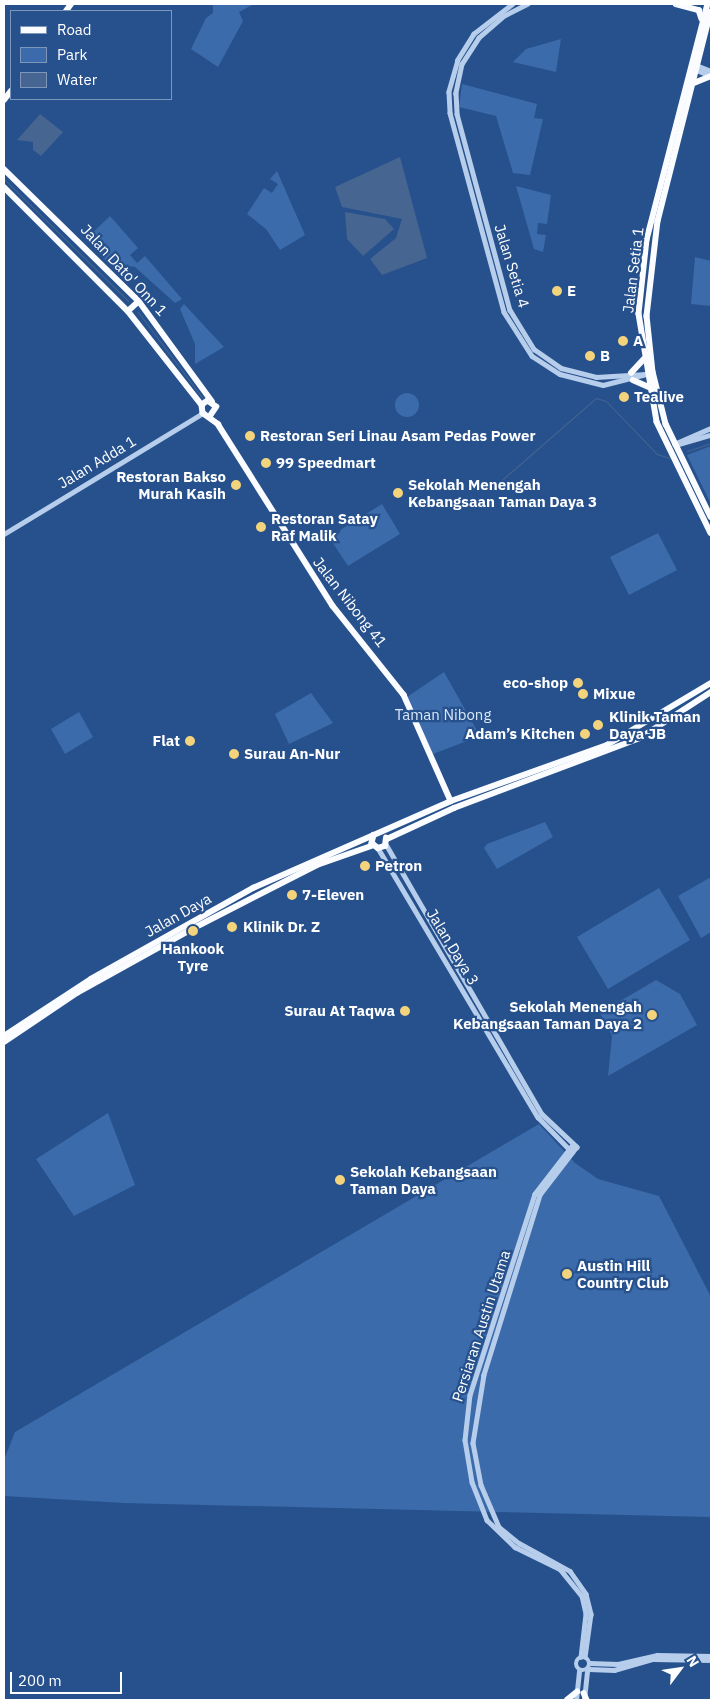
<!DOCTYPE html>
<meta charset="utf-8">
<style>
body{margin:0}
#map{position:relative;width:715px;height:1704px;overflow:hidden;background:#26518d;font-family:"IBM Plex Sans",sans-serif}
div>[style]{position:absolute}
.green>*{inset:0;background:#3b6baa}
.round{border-radius:50%}
.water>*{inset:0;background:#466590}
.stream>*{height:1px;margin:-0.5px;padding:0 0.5px;transform-origin:0.5px;border-radius:0.5px;background:#466590}
.minor>*{height:4.5px;margin:-2.25px;padding:0 2.25px;transform-origin:2.25px;border-radius:2.25px;background:#b6cdeb}
.minor>.ring{margin:-2.25px;padding:0;box-sizing:content-box;background:none;border:4.5px solid #b6cdeb;border-radius:50%}
.major>*{height:5.5px;margin:-2.75px;padding:0 2.75px;transform-origin:2.75px;border-radius:2.75px;background:#fafcff}
.dots>*{width:14px;height:14px;translate:-50% -50%;box-sizing:border-box;border:2px solid #26518d;border-radius:50%}
span{translate:-50% -50%;white-space:nowrap;text-align:center;line-height:1.15;-webkit-text-stroke:4.5px #26518d;paint-order:stroke}
.street-label{font-size:15px;color:#fff}
.poi-label{font-size:15px;color:#fff;font-weight:700}
.left{translate:0 -50%;text-align:left}
.right{translate:-100% -50%;text-align:right}
.park-label{font-size:15px;color:#dae7f8}
.frame{position:absolute;inset:0;border:5px solid #fff;pointer-events:none}
.legend{position:absolute;left:10px;top:10px;width:162px;height:90px;box-sizing:border-box;background:#26518d;border:1px solid #7d97bb;margin:0;padding:6px 9px;list-style:none;font-size:15px;color:#fff}
.legend li{display:flex;align-items:center;gap:10px;height:25px}
.legend b{width:25px;border:1px solid #7d97bb}
.north{position:absolute;left:655px;top:1644px;width:50px;height:50px;-webkit-text-stroke:4px #26518d;paint-order:stroke;rotate:59deg;font-size:14px;font-weight:700;line-height:20px;text-align:center;color:#fff}
.north::after{content:'';display:block;margin:auto;width:18px;height:22px;background:#fff;clip-path:polygon(50% 0,100% 100%,50% 72%,0 100%)}
.scale{position:absolute;left:10px;top:1672px;width:112px;height:22px;box-sizing:border-box;border:2px solid #fff;border-top:0;padding-left:6px;font-size:15px;line-height:18px;white-space:nowrap;color:#fff;-webkit-text-stroke:4px #26518d;paint-order:stroke}
</style>
<div id="map">
<div class="green">
<div style="clip-path:polygon(213px 4px,254px 4px,239px 12px,243px 21px,218px 67px,191px 49px,206px 18px,213px 13px)"></div>
<div style="clip-path:polygon(561px 39px,556px 72px,513px 62px,526px 49px)"></div>
<div style="clip-path:polygon(462px 84px,537px 104px,534px 118px,543px 119px,530px 175px,513px 173px,496px 116px,459px 107px)"></div>
<div style="clip-path:polygon(277px 171px,305px 235px,280px 250px,266px 229px,247px 214px,264px 188px,272px 193px,278px 184px,270px 179px)"></div>
<div style="clip-path:polygon(516px 186px,551px 195px,547px 224px,538px 223px,537px 234px,546px 235px,543px 252px,534px 249px)"></div>
<div style="clip-path:polygon(110px 216px,138px 248px,130px 255px,137px 263px,145px 256px,182px 299px,175px 303px,135px 267px,108px 263px,86px 239px)"></div>
<div style="clip-path:polygon(695px 257px,711px 261px,711px 306px,691px 304px)"></div>
<div style="clip-path:polygon(184px 304px,224px 347px,195px 364px,195px 344px,180px 309px)"></div>
<div class="round" style="left:395px;top:393px;width:24px;height:24px"></div>
<div style="clip-path:polygon(711px 446px,711px 504px,687px 455px)"></div>
<div style="clip-path:polygon(382px 504px,400px 534px,348px 566px,329px 537px)"></div>
<div style="clip-path:polygon(658px 533px,677px 570px,629px 595px,610px 557px)"></div>
<div style="clip-path:polygon(444px 672px,480px 736px,433px 754px,407px 697px)"></div>
<div style="clip-path:polygon(311px 693px,333px 723px,289px 744px,275px 714px)"></div>
<div style="clip-path:polygon(79px 712px,93px 737px,65px 754px,51px 729px)"></div>
<div style="clip-path:polygon(545px 822px,553px 837px,497px 869px,484px 848px,487px 844px)"></div>
<div style="clip-path:polygon(711px 877px,711px 932px,701px 938px,678px 896px)"></div>
<div style="clip-path:polygon(659px 888px,690px 940px,608px 989px,577px 937px)"></div>
<div style="clip-path:polygon(656px 980px,680px 994px,697px 1025px,608px 1076px,612px 1036px,600px 1013px)"></div>
<div style="clip-path:polygon(108px 1113px,135px 1185px,74px 1216px,36px 1159px)"></div>
<div style="clip-path:polygon(539px 1124px,575px 1163px,598px 1179px,659px 1196px,711px 1297px,711px 1517px,124px 1503px,4px 1496px,4px 1460px,15px 1432px)"></div>
</div>
<div class="water">
<div style="clip-path:polygon(40px 114px,63px 132px,41px 156px,33px 150px,33px 142px,17px 140px)"></div>
<div style="clip-path:polygon(400px 157px,427px 258px,382px 275px,370px 259px,396px 238px,402px 219px,342px 207px,335px 187px)"></div>
<div style="clip-path:polygon(345px 212px,385px 219px,394px 229px,363px 256px,347px 239px)"></div>
</div>
<div class="stream">
<div style="left:4px;top:179px;width:174px;rotate:44.5deg"></div>
<div style="left:138px;top:312px;width:110px;rotate:53.1deg"></div>
<div style="left:687px;top:451px;width:25px;rotate:-18deg"></div>
<div style="left:496px;top:485px;width:133px;rotate:-41deg"></div>
<div style="left:596px;top:398px;width:10px;rotate:17deg"></div>
<div style="left:606px;top:401px;width:74px;rotate:46.1deg"></div>
<div style="left:657px;top:454px;width:13px;rotate:18deg"></div>
</div>
<div class="minor">
<div style="left:513px;top:4px;width:49px;rotate:142.4deg"></div>
<div style="left:474px;top:34px;width:31px;rotate:122deg"></div>
<div style="left:458px;top:60px;width:33px;rotate:106deg"></div>
<div style="left:449px;top:92px;width:21px;rotate:87deg"></div>
<div style="left:450px;top:113px;width:206px;rotate:74.8deg"></div>
<div style="left:504px;top:312px;width:52px;rotate:57.5deg"></div>
<div style="left:532px;top:356px;width:33px;rotate:33deg"></div>
<div style="left:560px;top:374px;width:44px;rotate:14.3deg"></div>
<div style="left:603px;top:385px;width:44px;rotate:-14.3deg"></div>
<div style="left:528px;top:4px;width:28px;rotate:153deg"></div>
<div style="left:503px;top:17px;width:32px;rotate:139deg"></div>
<div style="left:479px;top:38px;width:31px;rotate:123deg"></div>
<div style="left:462px;top:64px;width:30px;rotate:102deg"></div>
<div style="left:456px;top:93px;width:21px;rotate:87deg"></div>
<div style="left:457px;top:114px;width:203px;rotate:74.9deg"></div>
<div style="left:510px;top:310px;width:46px;rotate:58.4deg"></div>
<div style="left:534px;top:349px;width:33px;rotate:35deg"></div>
<div style="left:561px;top:368px;width:36px;rotate:14deg"></div>
<div style="left:596px;top:377px;width:50px;rotate:-3.4deg"></div>
<div style="left:696px;top:65px;width:16px;rotate:22deg"></div>
<div style="left:694px;top:69px;width:18px;rotate:22deg"></div>
<div style="left:674px;top:444px;width:40px;rotate:-23.4deg"></div>
<div style="left:675px;top:445px;width:37px;rotate:-16deg"></div>
<div style="left:4px;top:534px;width:233px;rotate:-31.3deg"></div>
<div style="left:386px;top:844px;width:312px;rotate:60deg"></div>
<div style="left:542px;top:1114px;width:48px;rotate:43.3deg"></div>
<div style="left:577px;top:1147px;width:61px;rotate:127.6deg"></div>
<div style="left:540px;top:1195px;width:189px;rotate:107.3deg"></div>
<div style="left:484px;top:1375px;width:69px;rotate:99.2deg"></div>
<div style="left:473px;top:1443px;width:43px;rotate:79.2deg"></div>
<div style="left:481px;top:1485px;width:46px;rotate:66.8deg"></div>
<div style="left:499px;top:1527px;width:26px;rotate:39deg"></div>
<div style="left:519px;top:1543px;width:58px;rotate:28.8deg"></div>
<div style="left:570px;top:1571px;width:28px;rotate:55deg"></div>
<div style="left:586px;top:1594px;width:21px;rotate:76deg"></div>
<div style="left:591px;top:1614px;width:43px;rotate:97.9deg"></div>
<div style="left:378px;top:848px;width:313px;rotate:59.3deg"></div>
<div style="left:538px;top:1117px;width:49px;rotate:45.8deg"></div>
<div style="left:573px;top:1145px;width:62px;rotate:127.8deg"></div>
<div style="left:535px;top:1194px;width:211px;rotate:107.9deg"></div>
<div style="left:470px;top:1395px;width:45px;rotate:96.3deg"></div>
<div style="left:465px;top:1440px;width:43px;rotate:80.5deg"></div>
<div style="left:472px;top:1482px;width:41px;rotate:68.5deg"></div>
<div style="left:487px;top:1520px;width:39px;rotate:44deg"></div>
<div style="left:515px;top:1547px;width:50px;rotate:26.1deg"></div>
<div style="left:560px;top:1569px;width:35px;rotate:51deg"></div>
<div style="left:582px;top:1596px;width:18px;rotate:77deg"></div>
<div style="left:586px;top:1614px;width:43px;rotate:96.6deg"></div>
<div class="ring" style="left:576px;top:1657px;width:9.5px;height:9.5px"></div>
<div style="left:590px;top:1663px;width:28px;rotate:2deg"></div>
<div style="left:618px;top:1664px;width:40px;rotate:-13deg"></div>
<div style="left:657px;top:1655px;width:54px;rotate:1.1deg"></div>
<div style="left:589px;top:1669px;width:25px;rotate:2deg"></div>
<div style="left:614px;top:1670px;width:41px;rotate:-15.8deg"></div>
<div style="left:653px;top:1659px;width:58px;rotate:1deg"></div>
<div style="left:576px;top:1700px;width:29px;rotate:-84deg"></div>
<div style="left:584px;top:1700px;width:29px;rotate:-84deg"></div>
</div>
<div class="major">
<div style="left:676px;top:4px;width:24px;rotate:15deg"></div>
<div style="left:699px;top:10px;width:9px;rotate:72deg"></div>
<div style="left:708px;top:4px;width:244px;rotate:104.5deg"></div>
<div style="left:647px;top:240px;width:74px;rotate:96.2deg"></div>
<div style="left:639px;top:314px;width:109px;rotate:80.5deg"></div>
<div style="left:657px;top:422px;width:123px;rotate:64.1deg"></div>
<div style="left:66px;top:11px;width:9px;rotate:-54deg"></div>
<div style="left:711px;top:12px;width:216px;rotate:104.2deg"></div>
<div style="left:658px;top:221px;width:96px;rotate:96.6deg"></div>
<div style="left:647px;top:316px;width:56px;rotate:83.9deg"></div>
<div style="left:653px;top:372px;width:54px;rotate:76deg"></div>
<div style="left:666px;top:424px;width:103px;rotate:64.2deg"></div>
<div style="left:694px;top:83px;width:18px;rotate:-22deg"></div>
<div style="left:4px;top:100px;width:11px;rotate:-52deg"></div>
<div style="left:4px;top:169px;width:189px;rotate:44.4deg"></div>
<div style="left:139px;top:301px;width:124px;rotate:53.9deg"></div>
<div style="left:4px;top:187px;width:175px;rotate:45deg"></div>
<div style="left:128px;top:311px;width:120px;rotate:51.8deg"></div>
<div style="left:128px;top:311px;width:15px;rotate:-42deg"></div>
<div style="left:631px;top:373px;width:19px;rotate:-47deg"></div>
<div style="left:633px;top:380px;width:17px;rotate:24deg"></div>
<div style="left:210px;top:416px;width:11px;rotate:-56deg"></div>
<div style="left:216px;top:407px;width:10px;rotate:-143deg"></div>
<div style="left:208px;top:401px;width:7px;rotate:146deg"></div>
<div style="left:202px;top:405px;width:8px;rotate:83deg"></div>
<div style="left:203px;top:413px;width:19px;rotate:36deg"></div>
<div style="left:218px;top:424px;width:215px;rotate:57.7deg"></div>
<div style="left:333px;top:606px;width:114px;rotate:51.4deg"></div>
<div style="left:404px;top:695px;width:116px;rotate:66.1deg"></div>
<div style="left:374px;top:835px;width:8px;rotate:104deg"></div>
<div style="left:372px;top:843px;width:8px;rotate:40deg"></div>
<div style="left:378px;top:848px;width:7px;rotate:-16deg"></div>
<div style="left:385px;top:846px;width:8px;rotate:-83deg"></div>
<div style="left:387px;top:839px;width:74px;rotate:-24.8deg"></div>
<div style="left:454px;top:808px;width:199px;rotate:-20.6deg"></div>
<div style="left:640px;top:738px;width:85px;rotate:-32.9deg"></div>
<div style="left:4px;top:1036px;width:104px;rotate:-33.2deg"></div>
<div style="left:91px;top:979px;width:186px;rotate:-29.3deg"></div>
<div style="left:253px;top:888px;width:216px;rotate:-23.7deg"></div>
<div style="left:451px;top:801px;width:166px;rotate:-19.7deg"></div>
<div style="left:607px;top:745px;width:121px;rotate:-30.8deg"></div>
<div style="left:4px;top:1042px;width:88px;rotate:-33.9deg"></div>
<div style="left:77px;top:993px;width:132px;rotate:-29.1deg"></div>
<div style="left:192px;top:929px;width:140px;rotate:-27.1deg"></div>
<div style="left:317px;top:865px;width:60px;rotate:-19.3deg"></div>
<div style="left:584px;top:1693px;width:8px;rotate:67deg"></div>
<div style="left:567px;top:1700px;width:13px;rotate:-39deg"></div>
</div>
<div class="dots">
<div style="left:557px;top:291px;background:#f3d37b"></div>
<div style="left:623px;top:341px;background:#f3d37b"></div>
<div style="left:590px;top:356px;background:#f3d37b"></div>
<div style="left:624px;top:397px;background:#f3d37b"></div>
<div style="left:250px;top:436px;background:#f3d37b"></div>
<div style="left:266px;top:463px;background:#f3d37b"></div>
<div style="left:236px;top:485px;background:#f3d37b"></div>
<div style="left:398px;top:493px;background:#f3d37b"></div>
<div style="left:261px;top:527px;background:#f3d37b"></div>
<div style="left:578px;top:683px;background:#f3d37b"></div>
<div style="left:583px;top:694px;background:#f3d37b"></div>
<div style="left:598px;top:725px;background:#f3d37b"></div>
<div style="left:585px;top:734px;background:#f3d37b"></div>
<div style="left:190px;top:741px;background:#f3d37b"></div>
<div style="left:234px;top:754px;background:#f3d37b"></div>
<div style="left:365px;top:866px;background:#f3d37b"></div>
<div style="left:292px;top:895px;background:#f3d37b"></div>
<div style="left:232px;top:927px;background:#f3d37b"></div>
<div style="left:193px;top:931px;background:#f3d37b"></div>
<div style="left:405px;top:1011px;background:#f3d37b"></div>
<div style="left:652px;top:1015px;background:#f3d37b"></div>
<div style="left:340px;top:1180px;background:#f3d37b"></div>
<div style="left:567px;top:1274px;background:#f3d37b"></div>
</div>
<div class="street-label">
<span style="left:512px;top:266px;rotate:73deg">Jalan Setia 4</span>
<span style="left:124px;top:270px;rotate:47deg">Jalan Dato' Onn 1</span>
<span style="left:633px;top:270px;rotate:-83deg">Jalan Setia 1</span>
<span style="left:97px;top:462px;rotate:-31deg">Jalan Adda 1</span>
<span style="left:350px;top:602px;rotate:52deg">Jalan Nibong 41</span>
<span style="left:178px;top:915px;rotate:-29deg">Jalan Daya</span>
<span style="left:453px;top:947px;rotate:59deg">Jalan Daya 3</span>
<span style="left:481px;top:1326px;rotate:-72deg">Persiaran Austin Utama</span>
</div>
<div class="poi-label">
<span class="left" style="left:567px;top:291px">E</span>
<span class="left" style="left:633px;top:341px">A</span>
<span class="left" style="left:600px;top:356px">B</span>
<span class="left" style="left:634px;top:397px">Tealive</span>
<span class="left" style="left:260px;top:436px">Restoran Seri Linau Asam Pedas Power</span>
<span class="left" style="left:276px;top:463px">99 Speedmart</span>
<span class="right" style="left:226px;top:485px">Restoran Bakso<br>Murah Kasih</span>
<span class="left" style="left:408px;top:493px">Sekolah Menengah<br>Kebangsaan Taman Daya 3</span>
<span class="left" style="left:271px;top:527px">Restoran Satay<br>Raf Malik</span>
<span class="right" style="left:568px;top:683px">eco-shop</span>
<span class="left" style="left:593px;top:694px">Mixue</span>
<span class="left" style="left:609px;top:725px">Klinik Taman<br>Daya JB</span>
<span class="right" style="left:575px;top:734px">Adam’s Kitchen</span>
<span class="right" style="left:180px;top:741px">Flat</span>
<span class="left" style="left:244px;top:754px">Surau An-Nur</span>
<span class="left" style="left:375px;top:866px">Petron</span>
<span class="left" style="left:302px;top:895px">7-Eleven</span>
<span class="left" style="left:243px;top:927px">Klinik Dr. Z</span>
<span style="left:193px;top:957px">Hankook<br>Tyre</span>
<span class="right" style="left:642px;top:1015px">Sekolah Menengah<br>Kebangsaan Taman Daya 2</span>
<span class="right" style="left:395px;top:1011px">Surau At Taqwa</span>
<span class="left" style="left:350px;top:1180px">Sekolah Kebangsaan<br>Taman Daya</span>
<span class="left" style="left:577px;top:1274px">Austin Hill<br>Country Club</span>
</div>
<div class="park-label">
<span style="left:443px;top:715px">Taman Nibong</span>
</div>
<div class="frame"></div>
<ul class="legend">
<li><b style="height:6px;background:#fafcff"></b>Road</li>
<li><b style="height:14px;background:#3b6baa"></b>Park</li>
<li><b style="height:14px;background:#466590"></b>Water</li>
</ul>
<div class="north">N</div>
<div class="scale">200 m</div>
</div>
